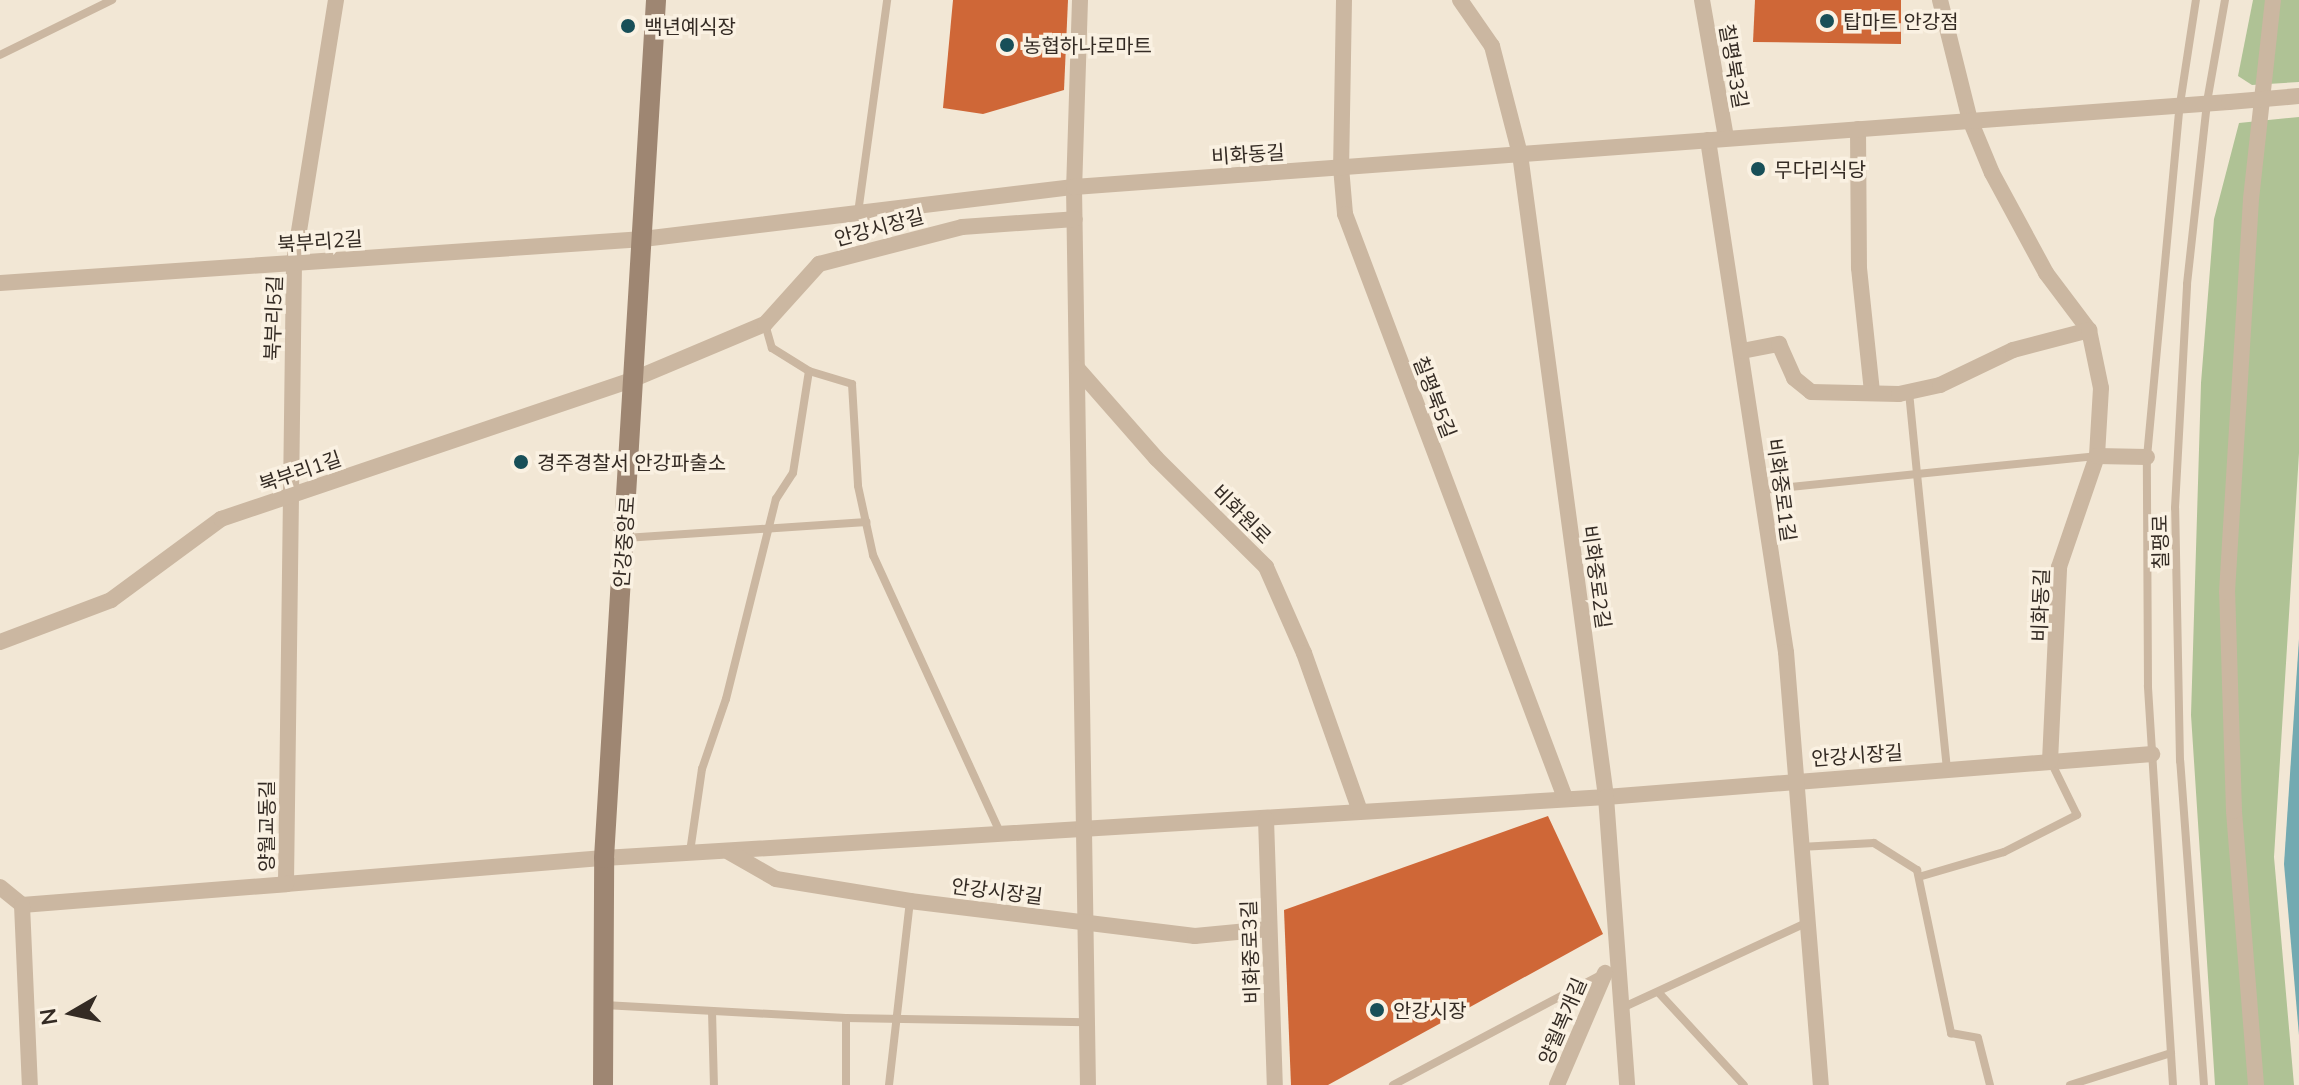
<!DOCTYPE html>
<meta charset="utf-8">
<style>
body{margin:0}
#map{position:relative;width:2299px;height:1085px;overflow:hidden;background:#f2e7d5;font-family:Mulish,"Noto Sans KR",sans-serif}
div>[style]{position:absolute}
.green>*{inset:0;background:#afc295}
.water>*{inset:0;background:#73aab1}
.building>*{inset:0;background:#cf6737}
.service>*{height:8px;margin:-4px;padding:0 4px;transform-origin:4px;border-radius:4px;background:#cbb7a1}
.minor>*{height:16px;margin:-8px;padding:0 8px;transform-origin:8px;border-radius:8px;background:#cbb7a1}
.secondary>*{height:20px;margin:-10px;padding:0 10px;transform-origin:10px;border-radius:10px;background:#9e8672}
.minor-bridge>*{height:16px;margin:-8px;padding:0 8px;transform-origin:8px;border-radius:8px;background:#cbb7a1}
.dots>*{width:22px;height:22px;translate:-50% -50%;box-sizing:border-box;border:4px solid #faf1e2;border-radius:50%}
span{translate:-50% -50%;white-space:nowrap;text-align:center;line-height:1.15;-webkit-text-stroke:7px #faf1e2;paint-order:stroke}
.poi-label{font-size:20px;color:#342b24}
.left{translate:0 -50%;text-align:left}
.street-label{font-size:20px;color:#342b24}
.north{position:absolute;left:32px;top:973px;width:80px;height:80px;-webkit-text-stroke:6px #faf1e2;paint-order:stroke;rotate:261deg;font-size:22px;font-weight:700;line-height:32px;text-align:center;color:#342b24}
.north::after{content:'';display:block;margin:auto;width:28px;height:36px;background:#342b24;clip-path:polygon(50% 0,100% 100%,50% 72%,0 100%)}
</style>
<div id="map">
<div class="green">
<div style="clip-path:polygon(2253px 0,2299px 0,2299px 82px,2252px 85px,2238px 76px)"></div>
<div style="clip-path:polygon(2299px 117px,2299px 453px,2274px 857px,2294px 1085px,2215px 1085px,2191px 715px,2201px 383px,2214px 219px,2239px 123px)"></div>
</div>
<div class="water">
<div style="clip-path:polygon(2299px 639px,2299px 1035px,2284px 864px)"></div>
</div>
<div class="building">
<div style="clip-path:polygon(953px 0,1068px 0,1064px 90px,983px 114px,943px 108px)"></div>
<div style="clip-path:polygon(1755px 0,1901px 0,1901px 44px,1753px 42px)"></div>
<div style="clip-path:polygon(1548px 816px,1603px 934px,1328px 1085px,1291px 1085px,1284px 910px)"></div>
</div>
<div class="service">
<div style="left:0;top:55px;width:125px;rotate:-26.2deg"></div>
<div style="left:858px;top:213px;width:215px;rotate:-82.2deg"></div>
<div style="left:765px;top:324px;width:25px;rotate:74deg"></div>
<div style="left:772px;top:348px;width:44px;rotate:31.9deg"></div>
<div style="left:809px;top:371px;width:45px;rotate:16.8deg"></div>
<div style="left:852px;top:384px;width:102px;rotate:86.6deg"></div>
<div style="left:858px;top:486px;width:71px;rotate:77.7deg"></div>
<div style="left:873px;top:555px;width:307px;rotate:65.4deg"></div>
<div style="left:1909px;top:392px;width:82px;rotate:84.4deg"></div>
<div style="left:1917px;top:474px;width:180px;rotate:-5.7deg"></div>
<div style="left:1762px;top:490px;width:156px;rotate:-5.9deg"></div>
<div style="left:1917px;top:474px;width:296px;rotate:84.2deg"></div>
<div style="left:625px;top:538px;width:242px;rotate:-3.8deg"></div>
<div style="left:1800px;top:847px;width:74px;rotate:-3.1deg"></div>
<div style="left:1874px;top:843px;width:51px;rotate:32.1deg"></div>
<div style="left:1917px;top:870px;width:167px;rotate:78.2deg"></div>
<div style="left:1951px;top:1033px;width:27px;rotate:10deg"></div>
<div style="left:1978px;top:1038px;width:49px;rotate:75.7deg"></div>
<div style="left:690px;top:852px;width:84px;rotate:-81.8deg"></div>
<div style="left:702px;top:769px;width:74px;rotate:-71.1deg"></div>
<div style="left:726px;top:699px;width:206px;rotate:-76deg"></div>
<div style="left:776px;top:499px;width:31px;rotate:-57deg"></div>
<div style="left:793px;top:473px;width:103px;rotate:-81.1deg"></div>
<div style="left:1922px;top:876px;width:85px;rotate:-16.3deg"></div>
<div style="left:2004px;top:852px;width:82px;rotate:-26.9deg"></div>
<div style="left:2077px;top:815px;width:59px;rotate:-116.1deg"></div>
<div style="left:1659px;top:993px;width:125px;rotate:47.3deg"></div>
<div style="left:604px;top:1005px;width:242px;rotate:3.1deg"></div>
<div style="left:846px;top:1018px;width:240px;rotate:1deg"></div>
<div style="left:1624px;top:1007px;width:203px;rotate:-24.8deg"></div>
<div style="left:712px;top:1011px;width:74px;rotate:88.5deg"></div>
<div style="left:846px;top:1018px;width:67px;rotate:90deg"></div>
<div style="left:889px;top:1085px;width:185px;rotate:-83.5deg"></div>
<div style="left:1393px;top:1085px;width:235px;rotate:-27.9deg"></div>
<div style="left:2070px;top:1085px;width:106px;rotate:-17.6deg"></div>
<div style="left:2173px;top:1085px;width:400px;rotate:-93.6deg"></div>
<div style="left:2148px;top:686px;width:229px;rotate:-90.3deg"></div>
<div style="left:2147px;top:457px;width:355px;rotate:-84.7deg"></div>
<div style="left:2180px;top:104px;width:105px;rotate:-81.3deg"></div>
<div style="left:2204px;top:1085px;width:325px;rotate:-94.2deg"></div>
<div style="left:2180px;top:761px;width:253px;rotate:-91.1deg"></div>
<div style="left:2175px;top:508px;width:224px;rotate:-86.9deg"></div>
<div style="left:2187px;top:284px;width:183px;rotate:-83.7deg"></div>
<div style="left:2207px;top:102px;width:104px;rotate:-80deg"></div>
</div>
<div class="minor">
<div style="left:336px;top:0;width:266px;rotate:99.1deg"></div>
<div style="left:294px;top:263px;width:621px;rotate:90.74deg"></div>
<div style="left:286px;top:884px;width:319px;rotate:-4.7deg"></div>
<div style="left:604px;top:858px;width:1004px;rotate:-3.48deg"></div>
<div style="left:1606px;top:797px;width:548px;rotate:-4.5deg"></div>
<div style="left:1080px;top:0;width:187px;rotate:91.8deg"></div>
<div style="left:1074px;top:187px;width:898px;rotate:89.11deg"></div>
<div style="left:1344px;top:0;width:167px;rotate:91deg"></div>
<div style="left:1341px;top:167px;width:47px;rotate:85.1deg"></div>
<div style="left:1345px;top:214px;width:621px;rotate:69.35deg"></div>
<div style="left:1460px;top:0;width:56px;rotate:55.2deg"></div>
<div style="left:1492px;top:46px;width:112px;rotate:75.5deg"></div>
<div style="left:1520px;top:154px;width:649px;rotate:82.38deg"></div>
<div style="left:1606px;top:797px;width:289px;rotate:85.8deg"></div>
<div style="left:1702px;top:0;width:140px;rotate:80.1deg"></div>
<div style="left:1940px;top:0;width:124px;rotate:76deg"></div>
<div style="left:1970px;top:120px;width:57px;rotate:67.5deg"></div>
<div style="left:1992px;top:173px;width:114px;rotate:61.6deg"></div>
<div style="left:2046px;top:273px;width:71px;rotate:53deg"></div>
<div style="left:1858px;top:129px;width:139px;rotate:89.6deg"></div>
<div style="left:1859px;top:268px;width:125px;rotate:84deg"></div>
<div style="left:1708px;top:140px;width:518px;rotate:81.34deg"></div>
<div style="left:1786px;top:652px;width:434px;rotate:85.4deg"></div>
<div style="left:0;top:283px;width:645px;rotate:-3.91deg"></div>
<div style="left:643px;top:239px;width:434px;rotate:-6.9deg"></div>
<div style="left:1074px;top:187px;width:1158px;rotate:-4.21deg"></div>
<div style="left:1742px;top:351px;width:38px;rotate:-11deg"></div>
<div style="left:1779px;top:344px;width:37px;rotate:66deg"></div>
<div style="left:1794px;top:378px;width:22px;rotate:39deg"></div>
<div style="left:1811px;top:392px;width:88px;rotate:1.3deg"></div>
<div style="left:1899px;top:394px;width:42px;rotate:-12.4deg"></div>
<div style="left:1940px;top:385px;width:81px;rotate:-25.6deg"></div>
<div style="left:2013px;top:350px;width:79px;rotate:-14.7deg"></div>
<div style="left:2089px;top:330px;width:59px;rotate:78.3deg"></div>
<div style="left:2101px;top:388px;width:68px;rotate:93.4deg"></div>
<div style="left:1077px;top:368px;width:120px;rotate:48.7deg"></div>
<div style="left:1156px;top:458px;width:155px;rotate:44.7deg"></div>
<div style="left:1266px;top:567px;width:94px;rotate:66.2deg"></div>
<div style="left:1304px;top:653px;width:168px;rotate:70.5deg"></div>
<div style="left:0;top:642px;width:119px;rotate:-20.7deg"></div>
<div style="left:111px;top:600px;width:137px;rotate:-36.4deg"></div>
<div style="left:221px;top:519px;width:436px;rotate:-18.7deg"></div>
<div style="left:634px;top:379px;width:142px;rotate:-22.8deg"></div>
<div style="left:765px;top:324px;width:81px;rotate:-48deg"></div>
<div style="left:819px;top:264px;width:148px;rotate:-14.5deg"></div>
<div style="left:962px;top:227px;width:113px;rotate:-4deg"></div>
<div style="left:2050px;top:761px;width:194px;rotate:-87.3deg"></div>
<div style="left:2059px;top:567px;width:117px;rotate:-71.1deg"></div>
<div style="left:2097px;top:456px;width:50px;rotate:1.1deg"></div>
<div style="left:1266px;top:819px;width:266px;rotate:88.1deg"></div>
<div style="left:729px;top:852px;width:54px;rotate:29.9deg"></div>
<div style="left:776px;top:879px;width:136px;rotate:9.3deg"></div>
<div style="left:910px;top:901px;width:287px;rotate:7deg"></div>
<div style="left:1195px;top:936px;width:74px;rotate:-5.4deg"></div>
<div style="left:0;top:887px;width:28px;rotate:39deg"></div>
<div style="left:22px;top:905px;width:265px;rotate:-4.5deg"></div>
<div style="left:22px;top:905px;width:180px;rotate:87.5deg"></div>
<div style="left:1557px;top:1085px;width:122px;rotate:-66.8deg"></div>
<div style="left:2256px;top:1085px;width:275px;rotate:-94.6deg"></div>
<div style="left:2234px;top:811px;width:219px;rotate:-91.8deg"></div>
<div style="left:2227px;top:592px;width:394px;rotate:-86.5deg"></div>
<div style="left:2251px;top:199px;width:200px;rotate:-83.7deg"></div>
</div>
<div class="secondary">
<div style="left:603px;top:1085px;width:227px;rotate:-89.7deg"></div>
<div style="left:604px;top:858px;width:860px;rotate:-86.53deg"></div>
</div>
<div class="minor-bridge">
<div style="left:2229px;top:102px;width:70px;rotate:-4.9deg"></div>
</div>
<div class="dots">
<div style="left:1827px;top:21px;background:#184f58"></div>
<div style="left:628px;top:26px;background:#184f58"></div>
<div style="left:1007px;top:45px;background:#184f58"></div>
<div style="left:1758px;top:169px;background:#184f58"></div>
<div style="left:521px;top:462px;background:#184f58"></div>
<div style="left:1377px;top:1010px;background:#184f58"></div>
</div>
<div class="poi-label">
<span class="left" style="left:1843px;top:21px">탑마트 안강점</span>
<span class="left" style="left:644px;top:26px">백년예식장</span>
<span class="left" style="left:1023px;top:45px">농협하나로마트</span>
<span class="left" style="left:1774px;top:169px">무다리식당</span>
<span class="left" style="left:537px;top:462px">경주경찰서 안강파출소</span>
<span class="left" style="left:1393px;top:1010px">안강시장</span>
</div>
<div class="street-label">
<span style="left:1734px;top:66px;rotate:80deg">칠평북3길</span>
<span style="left:1248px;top:154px;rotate:-4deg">비화동길</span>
<span style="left:879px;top:227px;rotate:-15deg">안강시장길</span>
<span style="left:320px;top:241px;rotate:-4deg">북부리2길</span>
<span style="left:273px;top:318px;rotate:-88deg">북부리5길</span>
<span style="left:1435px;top:397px;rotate:69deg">칠평북5길</span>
<span style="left:300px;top:471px;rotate:-19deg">북부리1길</span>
<span style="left:1782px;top:490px;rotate:82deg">비화중로1길</span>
<span style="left:1242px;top:514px;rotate:45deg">비화원로</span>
<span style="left:624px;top:542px;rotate:-86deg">안강중앙로</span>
<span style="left:2160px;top:542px;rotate:-91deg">칠평로</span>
<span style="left:1597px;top:577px;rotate:82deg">비화중로2길</span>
<span style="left:2040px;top:605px;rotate:-88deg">비화동길</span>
<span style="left:1857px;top:755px;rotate:-4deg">안강시장길</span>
<span style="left:266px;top:826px;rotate:-90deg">양월교동길</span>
<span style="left:997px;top:891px;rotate:7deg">안강시장길</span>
<span style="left:1250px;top:952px;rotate:-92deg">비화중로3길</span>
<span style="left:1562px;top:1021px;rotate:-67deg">양월복개길</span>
</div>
<div class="north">N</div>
</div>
